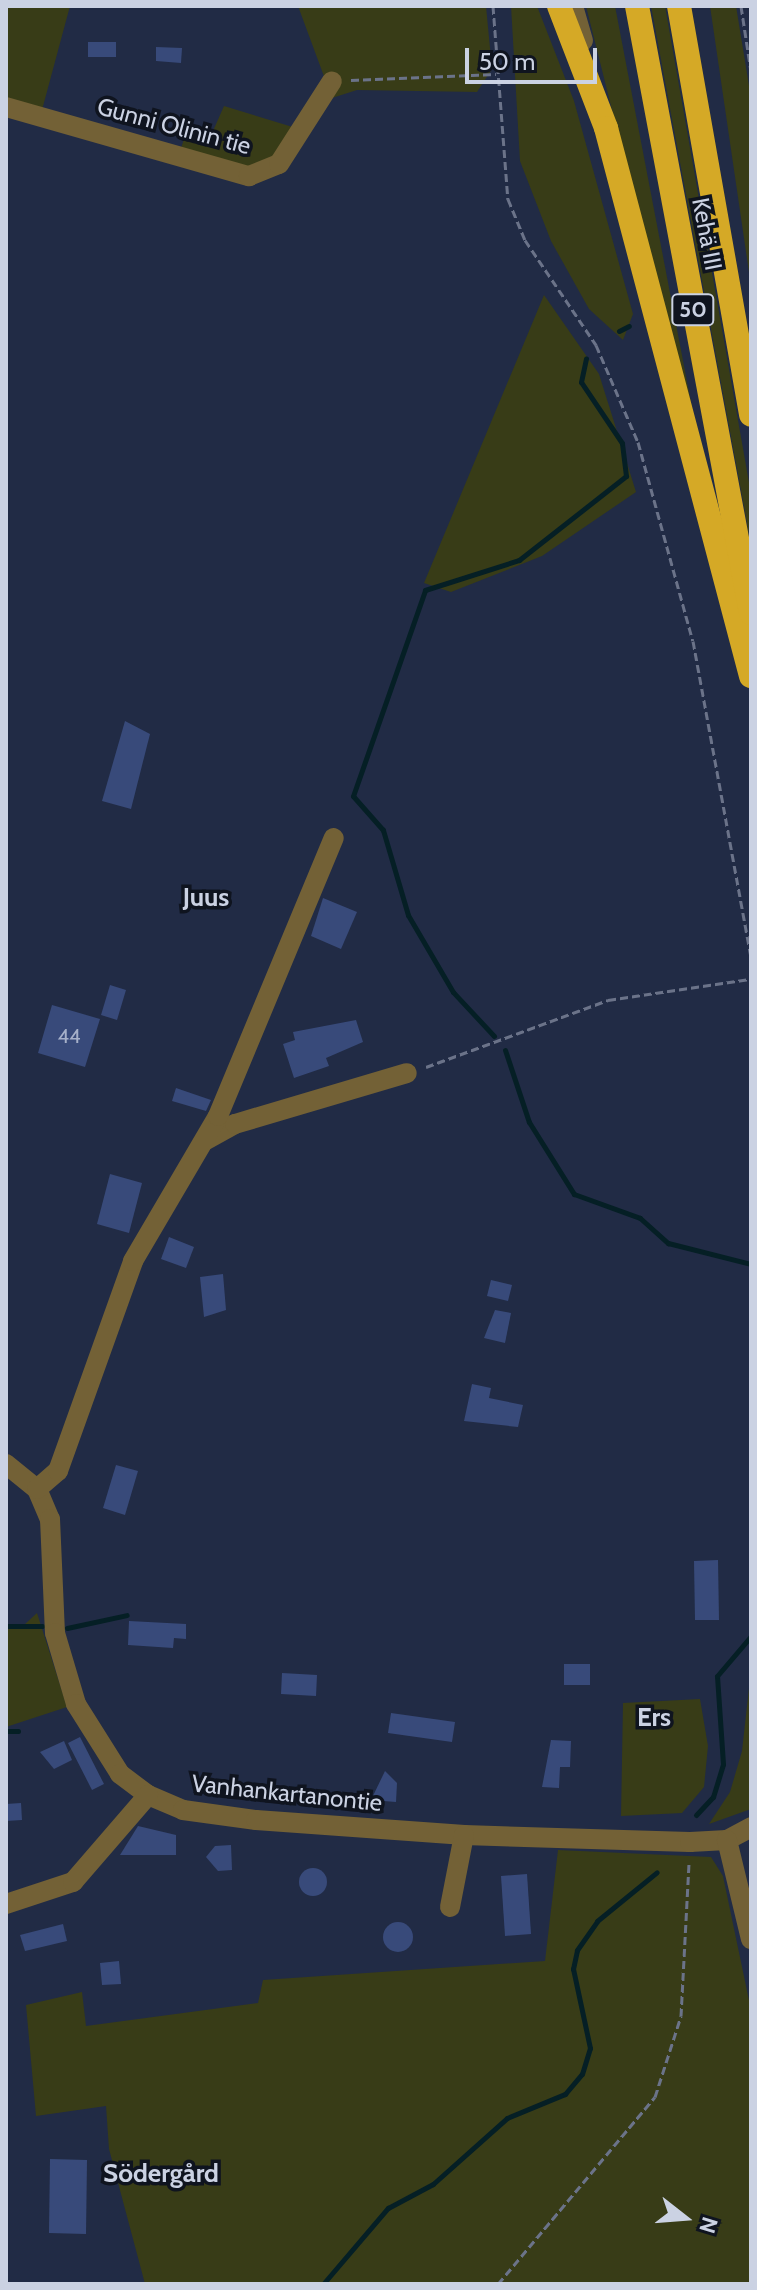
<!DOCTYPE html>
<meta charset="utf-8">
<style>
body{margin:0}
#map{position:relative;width:757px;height:2290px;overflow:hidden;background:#212b45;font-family:Cabin,sans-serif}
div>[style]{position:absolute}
.green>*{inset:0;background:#383c17}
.stream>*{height:5px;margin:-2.5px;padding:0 2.5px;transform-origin:2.5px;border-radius:2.5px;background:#051f25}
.building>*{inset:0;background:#384a7a}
.round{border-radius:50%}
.path>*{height:3px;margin-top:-1.5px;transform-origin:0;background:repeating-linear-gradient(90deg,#6b7389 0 8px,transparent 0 12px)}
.minor>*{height:20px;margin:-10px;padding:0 10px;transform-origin:10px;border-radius:10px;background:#736136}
.highway>*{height:24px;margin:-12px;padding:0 12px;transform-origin:12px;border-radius:12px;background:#d5a926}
span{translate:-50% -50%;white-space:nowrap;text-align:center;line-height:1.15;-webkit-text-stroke:7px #0f141f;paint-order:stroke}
.number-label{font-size:20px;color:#a6b0c9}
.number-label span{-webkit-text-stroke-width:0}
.shield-label span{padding:2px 6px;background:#0f141f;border:2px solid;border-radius:6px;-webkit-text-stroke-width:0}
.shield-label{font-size:22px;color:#cbd2e3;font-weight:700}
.street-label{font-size:24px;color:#cbd2e3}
.neighbourhood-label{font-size:26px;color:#cbd2e3;font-weight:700}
.frame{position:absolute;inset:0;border:8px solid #cbd2e3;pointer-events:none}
.north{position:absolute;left:645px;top:2178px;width:80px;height:80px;-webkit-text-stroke:6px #0f141f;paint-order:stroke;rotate:107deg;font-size:22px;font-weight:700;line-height:32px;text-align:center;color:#cbd2e3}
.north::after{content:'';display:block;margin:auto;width:28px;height:36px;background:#cbd2e3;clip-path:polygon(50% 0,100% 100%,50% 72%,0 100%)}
.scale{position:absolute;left:465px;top:48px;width:132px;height:36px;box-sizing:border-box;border:4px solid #cbd2e3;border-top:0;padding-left:10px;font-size:24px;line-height:28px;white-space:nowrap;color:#cbd2e3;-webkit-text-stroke:6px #0f141f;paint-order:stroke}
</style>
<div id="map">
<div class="green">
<div style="clip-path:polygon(6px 6px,70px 6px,42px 110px,6px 100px)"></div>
<div style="clip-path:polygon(298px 6px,486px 6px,492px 69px,477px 92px,357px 90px,332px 98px)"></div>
<div style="clip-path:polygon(511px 6px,537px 6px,574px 101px,633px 314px,623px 340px,589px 309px,551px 241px,520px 161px)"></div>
<div style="clip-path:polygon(586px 6px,615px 6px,694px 418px,613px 114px)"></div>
<div style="clip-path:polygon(651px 6px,665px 6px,751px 494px,751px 544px)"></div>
<div style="clip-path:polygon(710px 6px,736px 6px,751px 98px,751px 286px)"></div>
<div style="clip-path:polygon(224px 106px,296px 128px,275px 160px,249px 169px,181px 148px,189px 124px,213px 131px)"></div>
<div style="clip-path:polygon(544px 295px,599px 374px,636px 492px,542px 556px,451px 592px,424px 583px)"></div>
<div style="clip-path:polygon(37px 1613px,67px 1707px,6px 1727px,6px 1626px,24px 1625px)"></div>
<div style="clip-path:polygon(751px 1670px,751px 1809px,709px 1824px,730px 1792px,742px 1751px)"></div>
<div style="clip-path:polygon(700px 1699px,708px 1746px,704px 1787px,682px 1813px,621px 1816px,623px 1703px)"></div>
<div style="clip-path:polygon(558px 1850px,711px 1857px,723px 1876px,751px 2010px,751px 2284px,145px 2284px,109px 2149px,106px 2106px,36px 2116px,26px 2005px,82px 1992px,86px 2026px,258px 2003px,263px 1980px,545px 1961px)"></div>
</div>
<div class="stream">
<div style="left:619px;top:331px;width:11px;rotate:-27deg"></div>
<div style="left:494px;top:1036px;width:60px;rotate:-133deg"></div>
<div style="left:453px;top:992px;width:89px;rotate:-120.3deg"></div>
<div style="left:408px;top:915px;width:89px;rotate:-106.4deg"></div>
<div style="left:383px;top:830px;width:45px;rotate:-131.4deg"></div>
<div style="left:353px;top:796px;width:218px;rotate:-70.7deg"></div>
<div style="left:425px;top:590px;width:99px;rotate:-17.7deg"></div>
<div style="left:519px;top:560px;width:136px;rotate:-38.1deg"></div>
<div style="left:626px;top:476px;width:33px;rotate:-97deg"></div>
<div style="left:622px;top:443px;width:73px;rotate:-123.9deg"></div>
<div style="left:581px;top:382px;width:24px;rotate:-78deg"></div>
<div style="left:505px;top:1050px;width:76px;rotate:71.6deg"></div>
<div style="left:529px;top:1122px;width:85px;rotate:58deg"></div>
<div style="left:574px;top:1194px;width:70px;rotate:20deg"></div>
<div style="left:640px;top:1218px;width:38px;rotate:42deg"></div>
<div style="left:668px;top:1243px;width:86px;rotate:14.2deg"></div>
<div style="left:6px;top:1626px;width:36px"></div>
<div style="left:67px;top:1628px;width:61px;rotate:-12.2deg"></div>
<div style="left:6px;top:1731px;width:12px"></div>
<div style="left:696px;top:1815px;width:25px;rotate:-47deg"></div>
<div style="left:713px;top:1797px;width:34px;rotate:-73deg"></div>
<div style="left:723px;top:1764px;width:88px;rotate:-93.9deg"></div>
<div style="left:717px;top:1676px;width:52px;rotate:-49.6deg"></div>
<div style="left:323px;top:2284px;width:100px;rotate:-49.5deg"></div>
<div style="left:388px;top:2208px;width:51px;rotate:-28.1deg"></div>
<div style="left:433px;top:2184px;width:99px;rotate:-41.7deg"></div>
<div style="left:507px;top:2118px;width:63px;rotate:-22.5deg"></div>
<div style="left:565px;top:2094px;width:26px;rotate:-50deg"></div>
<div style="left:582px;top:2074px;width:27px;rotate:-73deg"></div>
<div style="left:590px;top:2048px;width:81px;rotate:-102.1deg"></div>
<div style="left:573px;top:1969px;width:19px;rotate:-78deg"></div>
<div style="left:577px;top:1950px;width:35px;rotate:-55deg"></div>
<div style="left:597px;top:1921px;width:77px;rotate:-39.2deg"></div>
</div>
<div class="building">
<div style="clip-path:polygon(88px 42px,116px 42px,116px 57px,88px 57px)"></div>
<div style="clip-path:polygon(156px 47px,182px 48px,181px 63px,156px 61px)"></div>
<div style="clip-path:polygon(125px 721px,150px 734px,131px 809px,102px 801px)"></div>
<div style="clip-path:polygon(323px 898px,357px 912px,341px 949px,311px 936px)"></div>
<div style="clip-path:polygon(110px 985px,126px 990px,117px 1020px,101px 1015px)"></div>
<div style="clip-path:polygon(52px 1005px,100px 1019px,85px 1067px,38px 1053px)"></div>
<div style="clip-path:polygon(356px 1020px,363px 1042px,326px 1058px,329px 1066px,294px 1078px,283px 1044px,295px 1040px,293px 1032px)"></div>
<div style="clip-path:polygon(176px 1088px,211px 1100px,206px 1111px,172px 1101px)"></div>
<div style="clip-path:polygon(110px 1174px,142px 1183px,129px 1233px,97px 1224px)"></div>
<div style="clip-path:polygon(169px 1237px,194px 1247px,186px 1268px,161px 1259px)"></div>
<div style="clip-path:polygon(223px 1274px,226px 1310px,204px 1317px,200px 1277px)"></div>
<div style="clip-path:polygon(491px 1280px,512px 1285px,508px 1301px,487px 1296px)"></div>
<div style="clip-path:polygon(495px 1310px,511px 1313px,505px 1343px,484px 1338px)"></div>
<div style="clip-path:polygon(472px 1384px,491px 1388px,489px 1398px,523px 1405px,518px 1427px,464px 1421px)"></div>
<div style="clip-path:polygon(116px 1465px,138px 1471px,125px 1515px,103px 1508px)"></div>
<div style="clip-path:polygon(718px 1560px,719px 1620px,695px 1620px,694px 1561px)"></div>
<div style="clip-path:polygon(129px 1621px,186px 1624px,186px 1639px,174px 1638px,173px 1648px,128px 1645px)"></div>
<div style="clip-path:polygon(564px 1664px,590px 1664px,590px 1685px,564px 1685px)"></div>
<div style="clip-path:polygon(282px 1673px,317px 1675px,316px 1696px,281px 1694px)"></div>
<div style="clip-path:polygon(391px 1713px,455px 1722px,452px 1742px,388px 1733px)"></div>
<div style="clip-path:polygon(80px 1737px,104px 1784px,92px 1790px,68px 1743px)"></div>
<div style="clip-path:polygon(551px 1740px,571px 1741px,570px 1767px,560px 1767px,559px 1788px,542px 1787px)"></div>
<div style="clip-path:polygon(64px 1741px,72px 1760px,54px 1769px,40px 1752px)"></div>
<div style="clip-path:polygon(385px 1771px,397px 1783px,396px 1802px,371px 1800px)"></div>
<div style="clip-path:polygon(21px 1803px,22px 1820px,6px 1821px,6px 1804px)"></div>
<div style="clip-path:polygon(138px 1826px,176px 1835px,176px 1855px,120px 1855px)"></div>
<div style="clip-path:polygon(231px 1845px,232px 1870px,218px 1871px,206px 1857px,215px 1846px)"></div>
<div class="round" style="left:299px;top:1868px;width:28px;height:28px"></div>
<div style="clip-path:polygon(527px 1874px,531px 1934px,505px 1936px,501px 1876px)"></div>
<div class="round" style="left:383px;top:1922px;width:30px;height:30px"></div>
<div style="clip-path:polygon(63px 1924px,67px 1941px,25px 1951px,20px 1935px)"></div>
<div style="clip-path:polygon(119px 1961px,121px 1984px,102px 1985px,100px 1963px)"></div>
<div style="clip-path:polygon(50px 2159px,87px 2160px,86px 2234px,49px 2233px)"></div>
</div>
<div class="path">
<div style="left:493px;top:6px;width:194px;rotate:85.6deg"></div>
<div style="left:508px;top:199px;width:44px;rotate:67.5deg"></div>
<div style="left:525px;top:240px;width:127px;rotate:55.9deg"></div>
<div style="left:596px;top:345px;width:106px;rotate:66.6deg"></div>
<div style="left:638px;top:442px;width:206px;rotate:74.6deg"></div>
<div style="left:693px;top:641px;width:322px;rotate:79.6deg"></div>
<div style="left:741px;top:6px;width:66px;rotate:81.3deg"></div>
<div style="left:351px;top:80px;width:145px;rotate:-2.4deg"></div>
<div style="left:426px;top:1067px;width:194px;rotate:-20.2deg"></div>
<div style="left:608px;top:1000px;width:145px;rotate:-8.4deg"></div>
<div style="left:498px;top:2284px;width:244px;rotate:-50deg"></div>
<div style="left:655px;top:2097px;width:85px;rotate:-72.2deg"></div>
<div style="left:681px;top:2016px;width:154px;rotate:-87deg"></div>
</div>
<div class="minor">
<div style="left:573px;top:6px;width:36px;rotate:74deg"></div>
<div style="left:6px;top:107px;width:253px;rotate:15.9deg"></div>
<div style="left:249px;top:176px;width:32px;rotate:-22deg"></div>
<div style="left:279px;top:164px;width:98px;rotate:-57.4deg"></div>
<div style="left:206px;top:1140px;width:33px;rotate:-29deg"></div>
<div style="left:235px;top:1124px;width:179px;rotate:-16.5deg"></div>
<div style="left:6px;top:1464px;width:40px;rotate:39deg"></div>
<div style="left:37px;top:1489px;width:33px;rotate:67deg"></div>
<div style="left:50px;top:1519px;width:114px;rotate:87.5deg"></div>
<div style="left:55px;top:1633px;width:74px;rotate:73.5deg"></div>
<div style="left:76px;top:1704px;width:83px;rotate:57.8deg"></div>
<div style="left:120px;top:1774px;width:35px;rotate:37deg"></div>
<div style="left:148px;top:1795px;width:38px;rotate:23deg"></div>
<div style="left:183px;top:1810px;width:74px;rotate:7.8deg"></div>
<div style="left:256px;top:1820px;width:209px;rotate:4.1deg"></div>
<div style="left:464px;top:1835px;width:226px;rotate:1.8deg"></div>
<div style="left:690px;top:1842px;width:37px;rotate:-3deg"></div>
<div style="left:727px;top:1840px;width:27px;rotate:-28deg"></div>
<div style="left:37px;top:1489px;width:28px;rotate:-41deg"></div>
<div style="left:58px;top:1471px;width:223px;rotate:-70.3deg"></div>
<div style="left:133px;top:1261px;width:168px;rotate:-59.6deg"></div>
<div style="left:218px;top:1116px;width:301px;rotate:-67.4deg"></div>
<div style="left:727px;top:1840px;width:102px;rotate:76.4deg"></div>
<div style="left:6px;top:1904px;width:71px;rotate:-18.2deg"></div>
<div style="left:73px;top:1882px;width:115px;rotate:-49.2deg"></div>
<div style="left:450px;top:1907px;width:73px;rotate:-79deg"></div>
</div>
<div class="highway">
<div style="left:559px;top:6px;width:131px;rotate:68.9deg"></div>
<div style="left:606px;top:128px;width:567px;rotate:75.18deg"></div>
<div style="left:637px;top:6px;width:618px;rotate:79.36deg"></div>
<div style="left:679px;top:6px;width:415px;rotate:80deg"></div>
</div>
<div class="number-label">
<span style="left:69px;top:1036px">44</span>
</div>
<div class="shield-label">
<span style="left:693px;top:310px">50</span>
</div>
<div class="street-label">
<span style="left:174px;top:126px;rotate:15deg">Gunni Olinin tie</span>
<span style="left:707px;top:234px;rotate:79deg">Kehä III</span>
<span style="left:287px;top:1793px;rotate:6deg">Vanhankartanontie</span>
</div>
<div class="neighbourhood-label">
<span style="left:206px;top:898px">Juus</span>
<span style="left:654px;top:1718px">Ers</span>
<span style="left:161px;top:2174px">Södergård</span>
</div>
<div class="frame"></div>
<div class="north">N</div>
<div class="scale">50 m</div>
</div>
